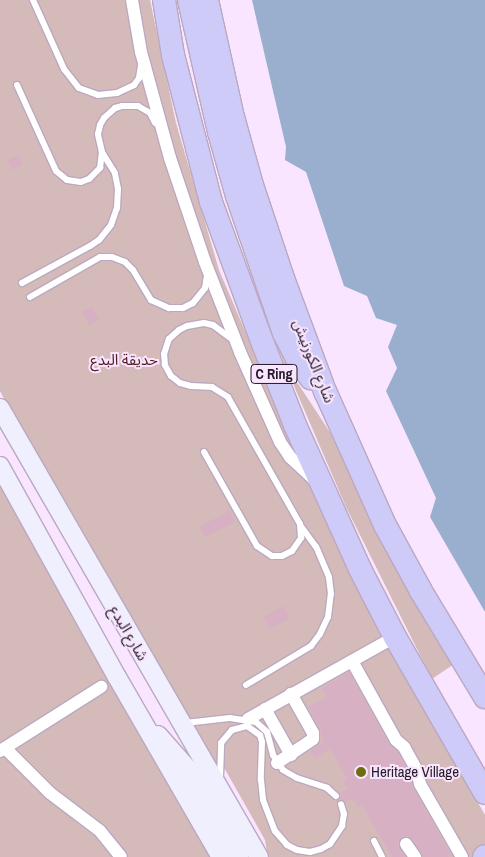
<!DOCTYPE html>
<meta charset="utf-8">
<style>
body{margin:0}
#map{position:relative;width:485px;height:857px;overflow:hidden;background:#f9e5ff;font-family:"Archivo Narrow","Noto Sans Arabic",sans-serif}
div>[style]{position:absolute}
.green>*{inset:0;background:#d5baba}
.water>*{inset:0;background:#9aafcd}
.building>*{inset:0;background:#d7b1c3}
.roads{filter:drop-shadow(1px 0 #bba8c0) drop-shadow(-1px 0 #bba8c0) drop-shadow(0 1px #bba8c0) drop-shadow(0 -1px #bba8c0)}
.lane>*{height:6px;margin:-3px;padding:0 3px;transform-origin:3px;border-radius:3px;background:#fff}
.street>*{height:12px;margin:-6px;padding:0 6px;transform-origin:6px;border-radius:6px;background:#fff}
.secondary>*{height:18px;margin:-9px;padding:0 9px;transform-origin:9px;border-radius:9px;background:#f0effd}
.highway>*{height:22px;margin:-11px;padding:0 11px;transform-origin:11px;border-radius:11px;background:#cecbf8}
.dots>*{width:14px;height:14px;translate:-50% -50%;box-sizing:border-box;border:2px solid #f9e5ff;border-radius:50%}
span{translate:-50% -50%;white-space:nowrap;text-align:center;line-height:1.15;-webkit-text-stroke:4px #f9e5ff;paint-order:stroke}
.shield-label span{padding:1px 4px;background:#f9e5ff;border:1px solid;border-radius:4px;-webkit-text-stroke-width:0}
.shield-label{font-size:14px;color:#231b25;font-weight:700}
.park-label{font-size:15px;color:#521d20}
.street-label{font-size:15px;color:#231b25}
.poi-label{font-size:15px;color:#231b25}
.left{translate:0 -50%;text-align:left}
</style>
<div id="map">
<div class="green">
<div style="clip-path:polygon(0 0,150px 0,176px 123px,219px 270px,266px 380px,381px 632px,485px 815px,485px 849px,480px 857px,268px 857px,265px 840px,222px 764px,214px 763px,14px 418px,0 391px)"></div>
<div style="clip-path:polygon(270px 330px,276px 333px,297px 382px,333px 437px,454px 664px,432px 679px,346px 507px)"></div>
<div style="clip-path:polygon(0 483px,211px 857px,0 857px)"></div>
</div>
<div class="water">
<div style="clip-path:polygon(252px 0,485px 0,485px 612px,430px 517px,436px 498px,386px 391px,397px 368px,388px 347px,397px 325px,376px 318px,367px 296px,344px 286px,306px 172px,285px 160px,286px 147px)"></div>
</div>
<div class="building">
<div style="clip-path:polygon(18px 155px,22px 165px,12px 170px,7px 160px)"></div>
<div style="clip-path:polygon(92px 307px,99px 319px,89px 325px,82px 312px)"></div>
<div style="clip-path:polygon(229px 510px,235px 522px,205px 537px,200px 527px)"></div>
<div style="clip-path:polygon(283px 606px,290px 618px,270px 629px,263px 617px)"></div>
<div style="clip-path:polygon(349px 672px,389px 744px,398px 752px,409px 773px,413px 788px,451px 855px,447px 857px,423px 857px,413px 839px,406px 836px,401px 838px,398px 844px,405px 857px,392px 857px,362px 805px,358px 807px,352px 798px,345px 802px,340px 799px,340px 793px,347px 789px,343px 781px,347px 778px,330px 749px,314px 758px,310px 751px,323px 743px,320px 729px,308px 707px,327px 697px,322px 688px)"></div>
</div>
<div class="roads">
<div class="lane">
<div style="left:33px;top:0;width:76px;rotate:65.8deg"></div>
<div style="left:64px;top:69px;width:24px;rotate:52deg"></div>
<div style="left:79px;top:88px;width:20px;rotate:20deg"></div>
<div style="left:98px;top:95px;width:19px;rotate:-6deg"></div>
<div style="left:117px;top:93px;width:19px;rotate:-25deg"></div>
<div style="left:134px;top:85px;width:9px;rotate:-54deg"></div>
<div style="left:139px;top:78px;width:13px;rotate:-81deg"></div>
<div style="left:17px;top:85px;width:94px;rotate:65.6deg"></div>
<div style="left:56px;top:171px;width:14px;rotate:39deg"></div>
<div style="left:67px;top:180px;width:14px;rotate:8deg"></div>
<div style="left:81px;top:182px;width:9px;rotate:-21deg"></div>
<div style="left:89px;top:179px;width:16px;rotate:-45deg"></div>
<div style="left:100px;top:168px;width:16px;rotate:-83deg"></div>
<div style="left:102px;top:152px;width:18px;rotate:-103deg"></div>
<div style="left:98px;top:134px;width:9px;rotate:-77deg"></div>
<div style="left:100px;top:125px;width:8px;rotate:-60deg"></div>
<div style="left:104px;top:118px;width:15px;rotate:-42deg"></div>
<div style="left:115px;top:108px;width:7px;rotate:-16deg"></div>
<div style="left:122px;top:106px;width:16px"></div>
<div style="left:138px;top:106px;width:14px;rotate:30deg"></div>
<div style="left:150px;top:113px;width:11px;rotate:63deg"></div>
<div style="left:22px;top:283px;width:77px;rotate:-28.6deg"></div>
<div style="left:90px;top:246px;width:11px;rotate:-34deg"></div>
<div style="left:99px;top:240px;width:19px;rotate:-51deg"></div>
<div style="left:111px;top:225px;width:18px;rotate:-71deg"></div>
<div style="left:117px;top:208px;width:19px;rotate:-87deg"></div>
<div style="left:118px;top:189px;width:16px;rotate:-101deg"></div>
<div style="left:115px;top:173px;width:25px;rotate:-122deg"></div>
<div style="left:30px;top:297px;width:81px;rotate:-29.7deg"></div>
<div style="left:100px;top:257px;width:12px"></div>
<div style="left:112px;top:257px;width:14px;rotate:21deg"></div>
<div style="left:125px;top:262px;width:11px;rotate:45deg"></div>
<div style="left:133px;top:270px;width:35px;rotate:59deg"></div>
<div style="left:151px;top:300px;width:20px;rotate:24deg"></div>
<div style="left:169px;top:308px;width:14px"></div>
<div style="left:183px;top:308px;width:11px;rotate:-27deg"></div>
<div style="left:193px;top:303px;width:19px;rotate:-51deg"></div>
<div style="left:205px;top:288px;width:13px;rotate:-81deg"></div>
<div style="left:204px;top:452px;width:108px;rotate:60.6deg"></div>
<div style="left:257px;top:546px;width:18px;rotate:34deg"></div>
<div style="left:272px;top:556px;width:10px"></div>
<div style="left:282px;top:556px;width:11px;rotate:-27deg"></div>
<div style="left:292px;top:551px;width:16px;rotate:-55deg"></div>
<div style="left:301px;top:538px;width:14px;rotate:-94deg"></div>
<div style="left:300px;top:524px;width:146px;rotate:-119.6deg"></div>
<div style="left:228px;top:397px;width:19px;rotate:-148deg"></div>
<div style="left:212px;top:387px;width:21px;rotate:-177deg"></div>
<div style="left:191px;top:386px;width:11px;rotate:-165deg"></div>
<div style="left:180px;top:383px;width:11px;rotate:-142deg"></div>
<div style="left:171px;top:376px;width:13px;rotate:-119deg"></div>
<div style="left:165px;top:365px;width:11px;rotate:-95deg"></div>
<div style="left:164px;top:354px;width:16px;rotate:-72deg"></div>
<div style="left:169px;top:339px;width:13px;rotate:-42deg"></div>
<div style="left:179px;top:330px;width:9px;rotate:-27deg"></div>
<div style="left:187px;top:326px;width:17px;rotate:-10deg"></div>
<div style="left:204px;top:323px;width:9px;rotate:13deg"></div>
<div style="left:213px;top:325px;width:21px;rotate:37deg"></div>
<div style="left:246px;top:685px;width:76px;rotate:-31deg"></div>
<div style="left:311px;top:646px;width:15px;rotate:-53deg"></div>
<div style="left:320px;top:634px;width:19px;rotate:-65deg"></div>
<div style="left:328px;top:617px;width:23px;rotate:-83deg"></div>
<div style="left:331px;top:594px;width:17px;rotate:-97deg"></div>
<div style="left:329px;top:577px;width:33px;rotate:-113deg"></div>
<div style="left:316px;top:547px;width:26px;rotate:-126deg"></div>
<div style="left:185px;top:723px;width:45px;rotate:-6.3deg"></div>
<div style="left:230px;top:718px;width:26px;rotate:9deg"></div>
<div style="left:256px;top:722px;width:15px;rotate:42deg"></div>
<div style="left:267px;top:732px;width:24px;rotate:75deg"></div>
<div style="left:273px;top:755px;width:18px;rotate:56deg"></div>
<div style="left:283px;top:770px;width:16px;rotate:30deg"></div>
<div style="left:297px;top:778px;width:32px;rotate:18deg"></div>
<div style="left:327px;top:788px;width:12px;rotate:42deg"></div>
<div style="left:220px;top:777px;width:34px;rotate:-88deg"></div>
<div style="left:221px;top:743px;width:17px;rotate:-50deg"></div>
<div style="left:232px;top:730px;width:16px;rotate:-15deg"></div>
<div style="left:247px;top:726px;width:16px;rotate:35deg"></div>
<div style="left:260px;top:735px;width:7px;rotate:74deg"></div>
<div style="left:262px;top:742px;width:38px;rotate:92deg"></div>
<div style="left:261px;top:780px;width:20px;rotate:84deg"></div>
<div style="left:263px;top:800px;width:33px;rotate:69deg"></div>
<div style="left:275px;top:831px;width:18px;rotate:49deg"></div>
<div style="left:287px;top:845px;width:11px;rotate:27deg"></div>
<div style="left:297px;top:850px;width:13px;rotate:9deg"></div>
<div style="left:310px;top:852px;width:11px;rotate:-15deg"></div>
<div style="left:321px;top:849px;width:10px;rotate:-29deg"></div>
<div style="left:330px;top:844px;width:22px;rotate:-56deg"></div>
<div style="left:342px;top:826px;width:12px;rotate:-81deg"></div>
<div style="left:344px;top:814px;width:10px;rotate:-107deg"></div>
<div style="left:374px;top:841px;width:18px;rotate:63deg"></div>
</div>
<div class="street">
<div style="left:132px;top:0;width:53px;rotate:80.2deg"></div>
<div style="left:141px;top:52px;width:110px;rotate:74.7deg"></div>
<div style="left:170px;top:158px;width:110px;rotate:71.4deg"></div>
<div style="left:205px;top:262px;width:97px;rotate:68.7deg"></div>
<div style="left:240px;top:352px;width:98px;rotate:66deg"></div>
<div style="left:280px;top:442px;width:18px;rotate:56deg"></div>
<div style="left:290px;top:457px;width:34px;rotate:43deg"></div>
<div style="left:352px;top:661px;width:90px;rotate:60.9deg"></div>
<div style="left:396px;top:740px;width:11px;rotate:41deg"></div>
<div style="left:404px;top:747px;width:26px;rotate:61deg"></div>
<div style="left:417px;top:770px;width:14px;rotate:78deg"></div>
<div style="left:420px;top:784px;width:84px;rotate:60.1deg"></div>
<div style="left:265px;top:709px;width:53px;rotate:60.5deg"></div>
<div style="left:248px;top:719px;width:168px;rotate:-29.2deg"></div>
<div style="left:5px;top:748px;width:64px;rotate:45deg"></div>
<div style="left:50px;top:793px;width:63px;rotate:37.2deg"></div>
<div style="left:100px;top:831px;width:33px;rotate:51deg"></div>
<div style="left:0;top:751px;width:120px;rotate:-32.4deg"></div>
<div style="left:277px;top:763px;width:43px;rotate:-33.7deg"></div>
<div style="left:313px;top:739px;width:6px;rotate:-90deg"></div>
<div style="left:313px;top:733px;width:45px;rotate:-119.4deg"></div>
<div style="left:406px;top:844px;width:16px;rotate:55deg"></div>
</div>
<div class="secondary">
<div style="left:0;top:408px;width:518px;rotate:60.02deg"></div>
<div style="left:0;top:466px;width:241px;rotate:61deg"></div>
<div style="left:117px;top:677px;width:208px;rotate:60deg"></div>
<div style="left:158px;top:735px;width:45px;rotate:48.6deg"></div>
<div style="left:188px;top:769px;width:102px;rotate:59.9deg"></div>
</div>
<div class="highway">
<div style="left:164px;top:0;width:56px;rotate:80.7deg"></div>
<div style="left:173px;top:55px;width:152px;rotate:75.5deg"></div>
<div style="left:211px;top:202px;width:151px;rotate:69.9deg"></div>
<div style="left:263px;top:344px;width:87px;rotate:68.4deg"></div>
<div style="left:295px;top:425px;width:158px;rotate:65.7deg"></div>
<div style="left:360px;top:569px;width:76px;rotate:62.8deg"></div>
<div style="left:395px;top:637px;width:180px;rotate:60deg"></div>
<div style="left:189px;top:0;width:135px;rotate:77.2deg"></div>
<div style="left:219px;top:132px;width:66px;rotate:74.3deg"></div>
<div style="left:237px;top:196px;width:145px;rotate:71.1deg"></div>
<div style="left:284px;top:333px;width:29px;rotate:63deg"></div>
<div style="left:297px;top:359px;width:24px;rotate:54deg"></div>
<div style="left:207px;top:0;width:120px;rotate:77.5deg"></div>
<div style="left:233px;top:117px;width:71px;rotate:74.4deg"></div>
<div style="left:252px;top:185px;width:101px;rotate:71.6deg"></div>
<div style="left:284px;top:281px;width:117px;rotate:69.6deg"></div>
<div style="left:325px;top:391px;width:147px;rotate:65.9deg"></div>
<div style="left:385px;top:525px;width:75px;rotate:61.4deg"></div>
<div style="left:421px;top:591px;width:124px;rotate:58.9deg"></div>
<div style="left:484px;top:857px;width:1px;rotate:-45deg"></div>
</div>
</div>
<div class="dots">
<div style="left:361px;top:772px;background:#6c6d0f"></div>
</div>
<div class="shield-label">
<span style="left:274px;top:374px">C Ring</span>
</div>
<div class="park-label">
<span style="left:124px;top:360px">حديقة البدع</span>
</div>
<div class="street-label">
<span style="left:314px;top:361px;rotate:68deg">شارع الكورنيش</span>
<span style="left:129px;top:633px;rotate:60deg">شارع البدع</span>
</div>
<div class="poi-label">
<span class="left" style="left:371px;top:772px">Heritage Village</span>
</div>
</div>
